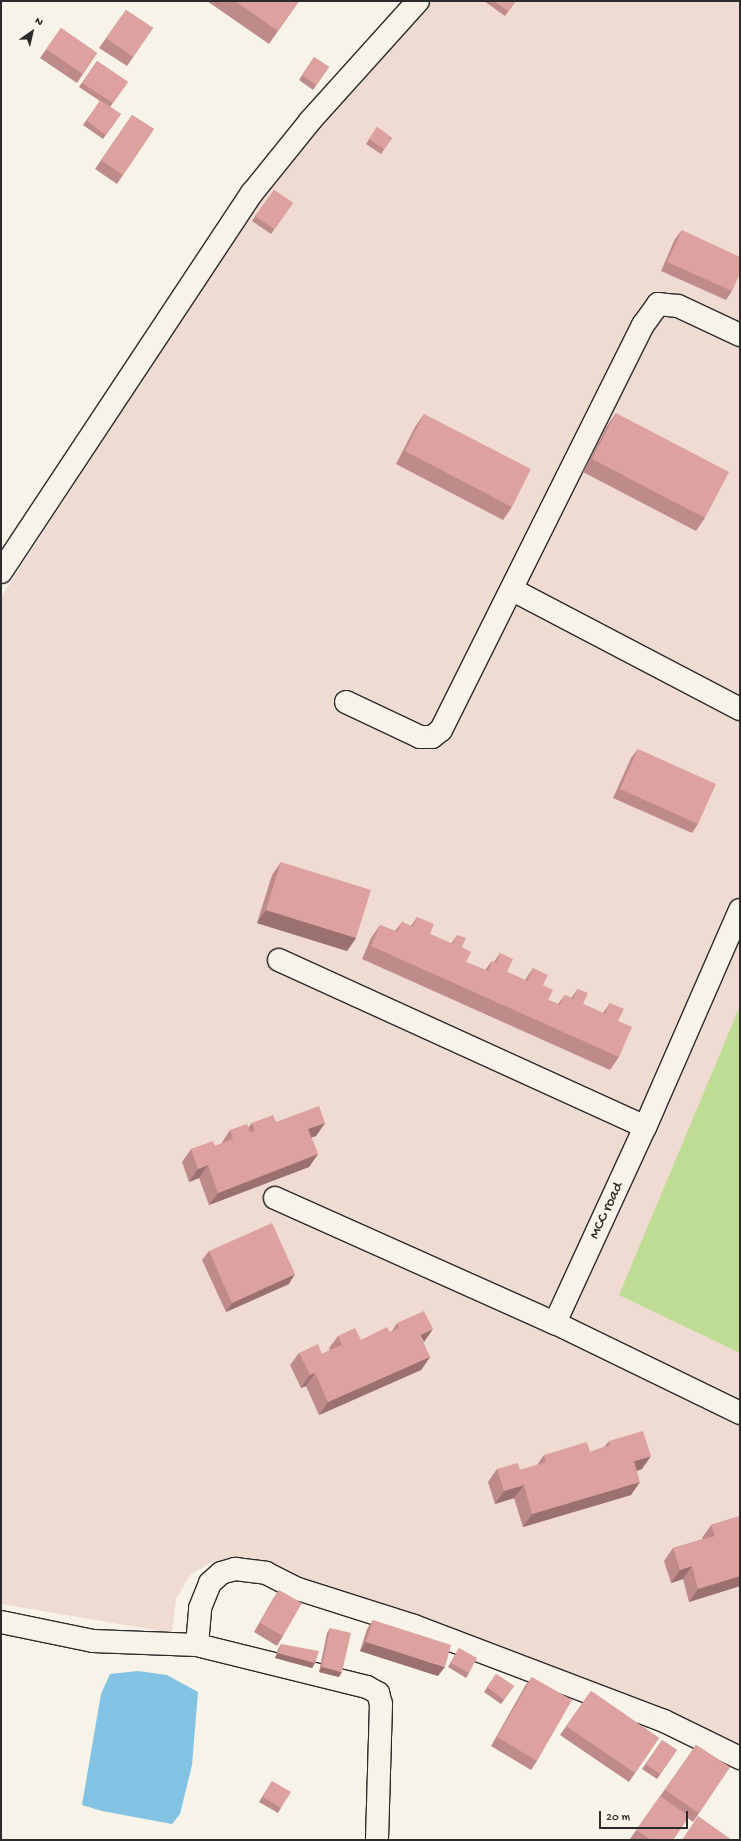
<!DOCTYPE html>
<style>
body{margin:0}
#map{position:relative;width:741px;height:1841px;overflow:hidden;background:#f7f3e8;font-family:"Gochi Hand",sans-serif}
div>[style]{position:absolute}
.built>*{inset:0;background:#efdbd2}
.green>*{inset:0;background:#bedc94}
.water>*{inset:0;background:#82c3e3}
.roads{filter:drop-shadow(1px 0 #2b2b2b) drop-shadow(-1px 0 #2b2b2b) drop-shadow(0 1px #2b2b2b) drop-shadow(0 -1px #2b2b2b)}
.minor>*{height:22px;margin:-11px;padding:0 11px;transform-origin:11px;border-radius:11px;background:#f7f3e8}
.wall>*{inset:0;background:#be8b8a}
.shaded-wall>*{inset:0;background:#9b7170}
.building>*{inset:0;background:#dda2a0}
span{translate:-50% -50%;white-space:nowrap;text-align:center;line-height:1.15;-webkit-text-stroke:3px #f7f3e8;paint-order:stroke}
.street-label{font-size:15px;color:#2b2b2b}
.frame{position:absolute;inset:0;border:2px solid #2b2b2b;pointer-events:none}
.north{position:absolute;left:12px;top:12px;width:40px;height:40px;-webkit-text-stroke:3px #f7f3e8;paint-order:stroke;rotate:34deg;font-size:11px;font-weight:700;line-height:16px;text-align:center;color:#2b2b2b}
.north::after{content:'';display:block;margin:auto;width:14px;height:18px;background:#2b2b2b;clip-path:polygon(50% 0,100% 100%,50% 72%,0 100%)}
.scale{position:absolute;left:599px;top:1811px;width:89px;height:18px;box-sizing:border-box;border:2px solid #2b2b2b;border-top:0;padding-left:5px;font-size:12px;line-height:14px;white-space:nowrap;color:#2b2b2b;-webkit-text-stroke:3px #f7f3e8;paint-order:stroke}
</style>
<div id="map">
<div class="built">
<div style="clip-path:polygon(432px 1px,740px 1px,740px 1750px,233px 1559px,213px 1562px,191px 1574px,176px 1599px,172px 1633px,1px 1604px,1px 597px,260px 200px,322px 123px)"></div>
</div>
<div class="green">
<div style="clip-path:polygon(740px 1006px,740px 1353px,619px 1295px)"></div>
</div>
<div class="water">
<div style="clip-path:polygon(138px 1671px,167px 1675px,198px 1692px,192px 1765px,180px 1814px,172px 1824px,102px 1811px,82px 1805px,101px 1694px,110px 1674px)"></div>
</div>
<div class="roads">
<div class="minor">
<div style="left:1px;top:572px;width:455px;rotate:-56.5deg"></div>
<div style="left:252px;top:193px;width:92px;rotate:-51.1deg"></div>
<div style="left:310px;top:121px;width:161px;rotate:-48deg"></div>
<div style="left:513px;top:590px;width:256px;rotate:27.7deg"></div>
<div style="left:346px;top:702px;width:82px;rotate:25.3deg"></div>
<div style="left:420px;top:737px;width:12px"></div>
<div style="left:432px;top:737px;width:11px;rotate:-38deg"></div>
<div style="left:441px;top:730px;width:453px;rotate:-63.5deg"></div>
<div style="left:643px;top:325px;width:26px;rotate:-54deg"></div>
<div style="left:658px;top:304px;width:20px;rotate:6deg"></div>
<div style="left:678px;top:306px;width:68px;rotate:25.1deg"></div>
<div style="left:740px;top:910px;width:237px;rotate:113.6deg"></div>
<div style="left:645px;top:1127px;width:216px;rotate:114.7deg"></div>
<div style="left:555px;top:1323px;width:206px;rotate:25.9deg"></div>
<div style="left:279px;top:960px;width:402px;rotate:24.5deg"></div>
<div style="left:275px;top:1198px;width:307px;rotate:24.1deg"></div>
<div style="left:1px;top:1622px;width:94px;rotate:11.7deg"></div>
<div style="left:93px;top:1641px;width:104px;rotate:2.2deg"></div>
<div style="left:197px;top:1645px;width:175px;rotate:13.9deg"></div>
<div style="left:367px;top:1687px;width:13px;rotate:29deg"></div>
<div style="left:378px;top:1693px;width:11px;rotate:75deg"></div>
<div style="left:381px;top:1704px;width:136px;rotate:91.7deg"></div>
<div style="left:197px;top:1645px;width:37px;rotate:-85deg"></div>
<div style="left:200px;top:1608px;width:27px;rotate:-68deg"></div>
<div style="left:210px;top:1583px;width:15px;rotate:-42deg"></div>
<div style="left:221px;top:1573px;width:15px;rotate:-16deg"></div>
<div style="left:235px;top:1569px;width:31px;rotate:7deg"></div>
<div style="left:266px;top:1573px;width:36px;rotate:27deg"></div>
<div style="left:298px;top:1589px;width:122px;rotate:17.7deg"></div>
<div style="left:414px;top:1626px;width:267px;rotate:20.8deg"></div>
<div style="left:664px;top:1721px;width:85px;rotate:26deg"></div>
</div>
</div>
<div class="wall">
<div style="clip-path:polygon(207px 1px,299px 1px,269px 44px)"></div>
<div style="clip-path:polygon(484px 1px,516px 1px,505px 16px)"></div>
<div style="clip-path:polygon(126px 10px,153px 28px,127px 66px,99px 48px)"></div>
<div style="clip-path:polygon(61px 28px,97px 53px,77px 83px,40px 58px)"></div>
<div style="clip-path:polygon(314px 57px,329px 67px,313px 90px,299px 80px)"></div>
<div style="clip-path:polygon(97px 61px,128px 82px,110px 107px,121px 114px,103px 139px,83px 125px,100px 101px,79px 87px)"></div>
<div style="clip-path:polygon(132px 115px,154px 129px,117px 184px,95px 169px)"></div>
<div style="clip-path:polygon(377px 127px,392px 138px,381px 154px,366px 144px)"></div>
<div style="clip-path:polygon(274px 190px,293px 203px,271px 234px,252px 221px)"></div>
<div style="clip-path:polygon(682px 230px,732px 291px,726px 300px,661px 271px,675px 239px)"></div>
<div style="clip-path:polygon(616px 413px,705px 518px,696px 531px,583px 472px,607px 426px)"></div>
<div style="clip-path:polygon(424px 414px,512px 507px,503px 520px,396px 464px,415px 427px)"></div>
<div style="clip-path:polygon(638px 749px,698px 824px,692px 833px,613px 798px,631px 758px)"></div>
<div style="clip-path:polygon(281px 862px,356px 938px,347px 951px,257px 923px,272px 875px)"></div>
<div style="clip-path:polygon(417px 917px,430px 934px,451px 944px,457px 935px,466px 962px,485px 970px,492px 961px,494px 962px,500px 953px,507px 972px,525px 980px,533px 968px,543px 985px,548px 1000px,558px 1004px,565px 995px,571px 998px,578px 989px,583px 1004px,603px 1013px,610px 1003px,618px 1021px,619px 1057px,610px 1070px,362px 959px,371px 938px,380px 925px,395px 931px,402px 922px,411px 926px)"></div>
<div style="clip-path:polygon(252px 1123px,325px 1123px,316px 1136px,311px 1137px,318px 1154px,309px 1167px,209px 1205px,199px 1178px,189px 1182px,182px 1162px,191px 1149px,215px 1146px,221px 1144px,230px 1130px,248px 1128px)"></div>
<div style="clip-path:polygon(209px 1251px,289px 1284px,226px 1312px,202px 1260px)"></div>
<div style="clip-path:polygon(397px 1323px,423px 1342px,430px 1357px,421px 1370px,319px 1415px,306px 1386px,301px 1388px,290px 1365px,299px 1353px,322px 1354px,330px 1350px,329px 1348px,338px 1336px,361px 1340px,390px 1332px,392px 1331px)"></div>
<div style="clip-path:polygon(609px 1441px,642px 1469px,637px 1471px,631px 1495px,523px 1527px,514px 1498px,495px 1504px,488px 1482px,497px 1469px,520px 1470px,537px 1465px,544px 1455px,590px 1452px,604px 1447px)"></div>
<div style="clip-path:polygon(740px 1516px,740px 1586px,689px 1602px,683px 1579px,671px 1583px,664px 1561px,673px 1548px,703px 1539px,702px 1538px,711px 1525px)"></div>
<div style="clip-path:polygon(279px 1590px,283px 1636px,277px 1646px,254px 1632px,273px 1599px)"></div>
<div style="clip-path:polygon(373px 1620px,438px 1676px,360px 1651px,367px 1629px)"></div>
<div style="clip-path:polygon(330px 1628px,339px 1677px,319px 1672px,327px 1633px)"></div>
<div style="clip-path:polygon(281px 1644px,315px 1663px,312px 1668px,275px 1658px,278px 1649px)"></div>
<div style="clip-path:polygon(459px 1648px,469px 1673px,466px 1678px,448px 1667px)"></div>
<div style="clip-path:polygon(496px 1674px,514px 1686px,501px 1704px,484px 1692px)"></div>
<div style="clip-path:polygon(532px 1677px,537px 1761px,531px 1770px,491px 1746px,525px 1686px)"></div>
<div style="clip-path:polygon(591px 1691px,659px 1738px,629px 1782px,560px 1735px)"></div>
<div style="clip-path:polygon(662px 1740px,677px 1750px,657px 1779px,642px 1769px)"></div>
<div style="clip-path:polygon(696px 1745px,730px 1767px,693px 1822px,688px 1818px,673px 1840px,631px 1840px,630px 1839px)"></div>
<div style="clip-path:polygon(272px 1781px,281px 1808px,278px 1813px,259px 1802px)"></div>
</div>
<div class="shaded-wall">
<div style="clip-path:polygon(266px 910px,356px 938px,347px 951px,257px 923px)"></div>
<div style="clip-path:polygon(325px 1123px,316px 1136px,299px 1142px,308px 1129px)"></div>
<div style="clip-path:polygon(318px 1154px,309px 1167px,209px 1205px,218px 1193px)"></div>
<div style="clip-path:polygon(208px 1165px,199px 1178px,189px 1182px,198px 1169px)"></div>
<div style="clip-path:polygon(295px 1274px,289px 1284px,226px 1312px,232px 1303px)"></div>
<div style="clip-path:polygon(433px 1329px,424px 1342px,420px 1335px)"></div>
<div style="clip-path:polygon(430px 1357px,421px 1370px,319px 1415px,328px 1402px)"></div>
<div style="clip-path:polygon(315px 1373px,306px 1386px,301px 1388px,310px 1375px)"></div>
<div style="clip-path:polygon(651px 1456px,642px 1469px,625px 1474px,634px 1461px)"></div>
<div style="clip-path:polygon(640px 1482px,631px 1495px,523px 1527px,532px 1514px)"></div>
<div style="clip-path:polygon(524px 1485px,514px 1498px,495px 1504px,504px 1491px)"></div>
<div style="clip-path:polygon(692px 1566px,683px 1579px,671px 1583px,680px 1570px)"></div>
<div style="clip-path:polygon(740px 1576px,740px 1586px,689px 1602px,698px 1589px)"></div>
<div style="clip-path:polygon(366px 1642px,445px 1667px,438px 1676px,360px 1651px)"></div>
<div style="clip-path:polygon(278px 1653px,315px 1663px,312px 1668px,275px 1658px)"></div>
<div style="clip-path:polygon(322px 1667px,342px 1672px,339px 1677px,319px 1672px)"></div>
</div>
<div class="building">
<div style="clip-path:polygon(235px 1px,299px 1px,278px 31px)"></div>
<div style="clip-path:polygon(494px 1px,516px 1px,508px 11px)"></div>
<div style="clip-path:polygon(126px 10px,153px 28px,133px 57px,106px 38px)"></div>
<div style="clip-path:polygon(61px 28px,97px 53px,83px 74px,46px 49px)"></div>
<div style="clip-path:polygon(314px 57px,329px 67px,316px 85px,302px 75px)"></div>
<div style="clip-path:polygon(97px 61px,128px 82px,113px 103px,82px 83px)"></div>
<div style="clip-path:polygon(100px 100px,121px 114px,106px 135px,87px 121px)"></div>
<div style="clip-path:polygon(132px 115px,154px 129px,123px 175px,101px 160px)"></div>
<div style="clip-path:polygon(377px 127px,392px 138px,384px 149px,369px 139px)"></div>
<div style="clip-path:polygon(274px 190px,293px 203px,274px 229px,255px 216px)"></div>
<div style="clip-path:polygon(682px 230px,740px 257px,740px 273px,732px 291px,667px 262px)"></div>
<div style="clip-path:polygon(616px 413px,729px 472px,705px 518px,592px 459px)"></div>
<div style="clip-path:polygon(424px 414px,531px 469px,512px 507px,405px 451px)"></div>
<div style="clip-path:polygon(638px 749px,716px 784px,698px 824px,620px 789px)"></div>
<div style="clip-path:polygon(281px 862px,371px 890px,356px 938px,266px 910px)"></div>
<div style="clip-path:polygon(417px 917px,434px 924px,430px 934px,453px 944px,457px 935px,466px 938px,462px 947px,471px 952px,466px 962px,488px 971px,492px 961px,496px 963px,500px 953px,513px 959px,507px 972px,527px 981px,533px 968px,548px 975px,543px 985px,553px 990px,548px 1000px,560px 1005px,565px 995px,573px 999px,578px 989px,588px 993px,583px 1004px,605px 1014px,610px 1003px,624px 1009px,618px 1021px,632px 1027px,619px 1057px,371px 946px,380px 925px,397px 932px,402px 922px,413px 927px)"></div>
<div style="clip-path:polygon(319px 1106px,325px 1123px,308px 1129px,318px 1154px,218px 1193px,208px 1165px,198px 1169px,191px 1149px,213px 1141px,215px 1146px,233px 1139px,230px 1130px,247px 1124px,250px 1132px,255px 1131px,252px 1123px,273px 1115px,276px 1122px)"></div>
<div style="clip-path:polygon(272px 1223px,295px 1274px,232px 1303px,209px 1251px)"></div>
<div style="clip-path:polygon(424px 1311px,433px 1329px,420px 1335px,430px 1357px,328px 1402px,315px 1373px,310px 1375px,299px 1353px,318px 1344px,322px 1354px,342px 1345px,338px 1336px,355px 1328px,361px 1340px,387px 1327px,390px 1332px,399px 1328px,397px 1323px)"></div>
<div style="clip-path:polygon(643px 1431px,651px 1456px,634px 1461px,640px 1482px,532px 1514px,524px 1485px,504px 1491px,497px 1469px,518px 1463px,520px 1470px,546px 1462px,544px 1455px,587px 1442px,590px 1452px,610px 1445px,609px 1441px)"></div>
<div style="clip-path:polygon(740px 1516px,740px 1576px,698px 1589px,692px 1566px,680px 1570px,673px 1548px,715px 1536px,711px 1525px)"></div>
<div style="clip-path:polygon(279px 1590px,302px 1603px,283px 1636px,260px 1623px)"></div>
<div style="clip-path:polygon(373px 1620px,451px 1645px,445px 1667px,366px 1642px)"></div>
<div style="clip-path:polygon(330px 1628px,351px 1633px,342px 1672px,322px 1667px)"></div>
<div style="clip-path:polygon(281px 1644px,319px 1651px,315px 1663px,278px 1653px)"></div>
<div style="clip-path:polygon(459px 1648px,477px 1658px,469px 1673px,451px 1663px)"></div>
<div style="clip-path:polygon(496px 1674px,514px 1686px,504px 1700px,487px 1687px)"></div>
<div style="clip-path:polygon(532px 1677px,572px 1700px,537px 1761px,497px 1737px)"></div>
<div style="clip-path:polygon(591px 1691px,659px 1738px,635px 1773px,566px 1726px)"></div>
<div style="clip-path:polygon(662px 1740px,677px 1750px,660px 1774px,646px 1764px)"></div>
<div style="clip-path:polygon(696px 1745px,730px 1767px,699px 1813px,665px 1790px)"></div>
<div style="clip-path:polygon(272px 1781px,291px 1792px,281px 1808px,263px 1797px)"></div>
<div style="clip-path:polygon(660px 1796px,689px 1816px,673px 1840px,651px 1840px,636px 1830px)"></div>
<div style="clip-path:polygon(698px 1816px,732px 1840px,682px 1840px)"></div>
</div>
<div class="street-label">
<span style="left:607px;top:1211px;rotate:-65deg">MCC road</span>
</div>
<div class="frame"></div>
<div class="north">N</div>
<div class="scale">20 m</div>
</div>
